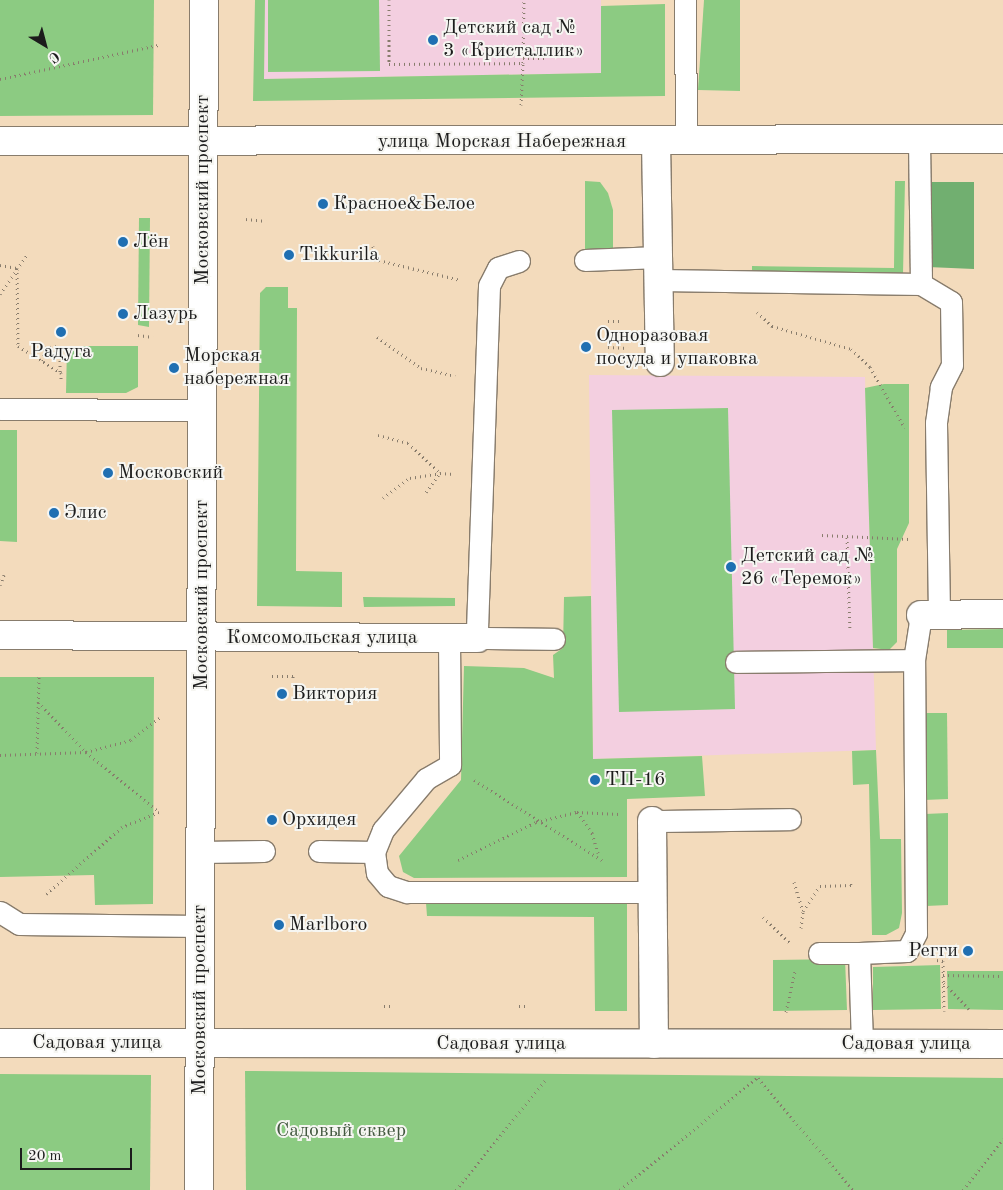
<!DOCTYPE html>
<meta charset="utf-8">
<style>
body{margin:0}
#map{position:relative;width:1003px;height:1190px;overflow:hidden;background:#f3dbbc;font-family:"Old Standard TT",serif}
div>[style]{position:absolute}
.built>*{inset:0;background:#f3cfe0}
.green>*{inset:0;background:#8ccb82}
.forest>*{inset:0;background:#71af70}
.path>*{height:3px;margin-top:-1.5px;transform-origin:0;background:repeating-linear-gradient(90deg,#887c6c 0 1px,transparent 0 5px)}
.roads{filter:drop-shadow(1px 0 #887c6c) drop-shadow(-1px 0 #887c6c) drop-shadow(0 1px #887c6c) drop-shadow(0 -1px #887c6c)}
.lane>*{height:21px;margin:-10.5px;padding:0 10.5px;transform-origin:10.5px;border-radius:10.5px;background:#fff}
.street>*{height:28px;margin:-14px;padding:0 14px;transform-origin:14px;border-radius:14px;background:#fff}
.secondary>*{height:28px;margin:-14px;padding:0 14px;transform-origin:14px;border-radius:14px;background:#fff}
.dots>*{width:14px;height:14px;translate:-50% -50%;box-sizing:border-box;border:2px solid #f6f6f2;border-radius:50%}
span{translate:-50% -50%;white-space:nowrap;text-align:center;line-height:1.15;-webkit-text-stroke:4px #f6f6f2;paint-order:stroke}
.poi-label{font-size:20px;color:#1c1c1c}
.left{translate:0 -50%;text-align:left}
.right{translate:-100% -50%;text-align:right}
.street-label{font-size:20px;color:#1c1c1c}
.park-label{font-size:20px;color:#435940}
.north{position:absolute;left:20px;top:20px;width:50px;height:50px;-webkit-text-stroke:4px #f6f6f2;paint-order:stroke;rotate:143deg;font-size:14px;font-weight:700;line-height:20px;text-align:center;color:#1c1c1c}
.north::after{content:'';display:block;margin:auto;width:18px;height:22px;background:#1c1c1c;clip-path:polygon(50% 0,100% 100%,50% 72%,0 100%)}
.scale{position:absolute;left:20px;top:1148px;width:112px;height:22px;box-sizing:border-box;border:2px solid #1c1c1c;border-top:0;padding-left:6px;font-size:15px;line-height:18px;white-space:nowrap;color:#1c1c1c;-webkit-text-stroke:4px #f6f6f2;paint-order:stroke}
</style>
<div id="map">
<div class="built">
<div style="clip-path:polygon(265px 0,601px 0,601px 73px,264px 79px)"></div>
<div style="clip-path:polygon(589px 375px,865px 377px,876px 750px,593px 759px)"></div>
</div>
<div class="green">
<div style="clip-path:polygon(0 0,154px 0,153px 115px,0 116px)"></div>
<div style="clip-path:polygon(255px 0,265px 0,264px 79px,601px 73px,601px 6px,665px 4px,665px 96px,253px 101px)"></div>
<div style="clip-path:polygon(268px 0,379px 0,380px 71px,268px 72px)"></div>
<div style="clip-path:polygon(704px 0,740px 0,740px 91px,698px 90px)"></div>
<div style="clip-path:polygon(585px 181px,600px 182px,608px 193px,613px 210px,613px 250px,585px 250px)"></div>
<div style="clip-path:polygon(895px 181px,905px 181px,903px 274px,752px 274px,752px 266px,894px 268px)"></div>
<div style="clip-path:polygon(139px 218px,150px 218px,149px 327px,138px 325px)"></div>
<div style="clip-path:polygon(266px 287px,288px 287px,288px 308px,297px 308px,296px 571px,342px 572px,342px 607px,257px 606px,260px 293px)"></div>
<div style="clip-path:polygon(67px 346px,138px 346px,138px 387px,126px 393px,66px 393px)"></div>
<div style="clip-path:polygon(884px 384px,909px 384px,909px 523px,897px 549px,897px 642px,889px 650px,873px 648px,865px 388px)"></div>
<div style="clip-path:polygon(728px 408px,735px 709px,619px 712px,612px 410px)"></div>
<div style="clip-path:polygon(0 430px,17px 430px,17px 542px,0 541px)"></div>
<div style="clip-path:polygon(591px 596px,593px 759px,702px 756px,705px 796px,627px 799px,627px 877px,414px 878px,403px 872px,399px 856px,461px 780px,464px 666px,524px 668px,554px 678px,553px 655px,563px 648px,564px 597px)"></div>
<div style="clip-path:polygon(363px 597px,455px 598px,455px 606px,364px 607px)"></div>
<div style="clip-path:polygon(1003px 629px,1003px 648px,947px 648px,947px 630px)"></div>
<div style="clip-path:polygon(0 677px,154px 677px,153px 904px,95px 905px,94px 875px,0 877px)"></div>
<div style="clip-path:polygon(923px 713px,947px 713px,948px 799px,924px 800px)"></div>
<div style="clip-path:polygon(876px 750px,880px 839px,901px 839px,902px 913px,899px 928px,886px 935px,872px 935px,869px 784px,853px 785px,852px 751px)"></div>
<div style="clip-path:polygon(948px 813px,948px 905px,926px 906px,925px 814px)"></div>
<div style="clip-path:polygon(627px 902px,627px 1011px,595px 1011px,594px 917px,427px 916px,426px 903px)"></div>
<div style="clip-path:polygon(845px 959px,847px 1010px,773px 1011px,773px 960px)"></div>
<div style="clip-path:polygon(940px 965px,941px 1009px,873px 1010px,873px 967px)"></div>
<div style="clip-path:polygon(947px 971px,1003px 971px,1003px 1010px,948px 1009px)"></div>
<div style="clip-path:polygon(245px 1071px,1003px 1078px,1003px 1190px,246px 1190px)"></div>
<div style="clip-path:polygon(0 1074px,151px 1075px,150px 1190px,0 1190px)"></div>
</div>
<div class="forest">
<div style="clip-path:polygon(928px 182px,974px 182px,974px 269px,928px 267px)"></div>
</div>
<div class="path">
<div style="left:389px;top:0;width:64px;rotate:90deg"></div>
<div style="left:389px;top:64px;width:134px;rotate:-0.4deg"></div>
<div style="left:523px;top:63px;width:63px;rotate:-89.1deg"></div>
<div style="left:523px;top:58px;width:22px"></div>
<div style="left:0;top:79px;width:163px;rotate:-12.1deg"></div>
<div style="left:521px;top:105px;width:42px;rotate:-87.3deg"></div>
<div style="left:246px;top:219px;width:20px;rotate:6deg"></div>
<div style="left:373px;top:246px;width:13px;rotate:86deg"></div>
<div style="left:374px;top:259px;width:89px;rotate:13.7deg"></div>
<div style="left:0;top:265px;width:17px;rotate:10deg"></div>
<div style="left:17px;top:268px;width:78px;rotate:89.3deg"></div>
<div style="left:18px;top:346px;width:51px;rotate:32.1deg"></div>
<div style="left:61px;top:373px;width:7px;rotate:90deg"></div>
<div style="left:0;top:294px;width:47px;rotate:-55.3deg"></div>
<div style="left:757px;top:312px;width:21px;rotate:43deg"></div>
<div style="left:772px;top:326px;width:82px;rotate:16.2deg"></div>
<div style="left:851px;top:349px;width:26px;rotate:43deg"></div>
<div style="left:870px;top:367px;width:70px;rotate:60.2deg"></div>
<div style="left:608px;top:321px;width:11px"></div>
<div style="left:138px;top:335px;width:15px;rotate:8deg"></div>
<div style="left:377px;top:337px;width:54px;rotate:35.2deg"></div>
<div style="left:421px;top:368px;width:35px;rotate:13deg"></div>
<div style="left:60px;top:346px;width:26px;rotate:90deg"></div>
<div style="left:608px;top:347px;width:20px;rotate:3deg"></div>
<div style="left:43px;top:361px;width:13px;rotate:-81deg"></div>
<div style="left:45px;top:348px;width:11px;rotate:-10deg"></div>
<div style="left:378px;top:435px;width:31px;rotate:15deg"></div>
<div style="left:408px;top:443px;width:44px;rotate:43.2deg"></div>
<div style="left:426px;top:492px;width:24px;rotate:-54deg"></div>
<div style="left:440px;top:473px;width:14px;rotate:4deg"></div>
<div style="left:383px;top:498px;width:34px;rotate:-37deg"></div>
<div style="left:410px;top:478px;width:30px;rotate:-9deg"></div>
<div style="left:822px;top:535px;width:87px;rotate:2.6deg"></div>
<div style="left:847px;top:537px;width:94px;rotate:88.2deg"></div>
<div style="left:0;top:585px;width:11px;rotate:-68deg"></div>
<div style="left:272px;top:676px;width:21px"></div>
<div style="left:293px;top:676px;width:4px;rotate:90deg"></div>
<div style="left:38px;top:702px;width:69px;rotate:46.2deg"></div>
<div style="left:86px;top:752px;width:47px;rotate:-14.9deg"></div>
<div style="left:131px;top:740px;width:36px;rotate:-38deg"></div>
<div style="left:37px;top:753px;width:79px;rotate:-88.5deg"></div>
<div style="left:0;top:755px;width:86px;rotate:-2deg"></div>
<div style="left:86px;top:752px;width:94px;rotate:39.4deg"></div>
<div style="left:159px;top:812px;width:40px;rotate:158deg"></div>
<div style="left:122px;top:827px;width:101px;rotate:138.6deg"></div>
<div style="left:474px;top:780px;width:152px;rotate:32.1deg"></div>
<div style="left:577px;top:812px;width:26px;rotate:54deg"></div>
<div style="left:592px;top:833px;width:21px;rotate:73deg"></div>
<div style="left:458px;top:860px;width:87px;rotate:-26deg"></div>
<div style="left:536px;top:822px;width:42px;rotate:-13.7deg"></div>
<div style="left:577px;top:812px;width:42px;rotate:2.7deg"></div>
<div style="left:794px;top:882px;width:30px;rotate:73deg"></div>
<div style="left:763px;top:917px;width:37px;rotate:44deg"></div>
<div style="left:801px;top:928px;width:17px;rotate:-83deg"></div>
<div style="left:803px;top:911px;width:30px;rotate:-56deg"></div>
<div style="left:820px;top:886px;width:31px;rotate:-2deg"></div>
<div style="left:851px;top:885px;width:4px;rotate:-104deg"></div>
<div style="left:937px;top:960px;width:6px;rotate:9deg"></div>
<div style="left:943px;top:961px;width:50px;rotate:88.9deg"></div>
<div style="left:943px;top:975px;width:60px;rotate:1deg"></div>
<div style="left:944px;top:983px;width:36px;rotate:46deg"></div>
<div style="left:384px;top:1006px;width:7px"></div>
<div style="left:519px;top:1006px;width:7px"></div>
<div style="left:786px;top:1012px;width:42px;rotate:-77.6deg"></div>
<div style="left:758px;top:1078px;width:147px;rotate:49.7deg"></div>
<div style="left:456px;top:1190px;width:144px;rotate:-50.9deg"></div>
<div style="left:620px;top:1190px;width:177px;rotate:-39.3deg"></div>
<div style="left:963px;top:1190px;width:65px;rotate:-51.9deg"></div>
</div>
<div class="roads">
<div class="lane">
<div style="left:685px;top:0;width:141px;rotate:89.6deg"></div>
<div style="left:919px;top:139px;width:145px;rotate:89.2deg"></div>
<div style="left:585px;top:260px;width:73px;rotate:-2.4deg"></div>
<div style="left:519px;top:261px;width:22px;rotate:162deg"></div>
<div style="left:498px;top:268px;width:20px;rotate:117deg"></div>
<div style="left:489px;top:286px;width:352px;rotate:92deg"></div>
<div style="left:477px;top:638px;width:77px;rotate:0.7deg"></div>
<div style="left:659px;top:280px;width:262px;rotate:0.9deg"></div>
<div style="left:921px;top:284px;width:35px;rotate:31deg"></div>
<div style="left:951px;top:302px;width:63px;rotate:89.1deg"></div>
<div style="left:952px;top:365px;width:25px;rotate:117deg"></div>
<div style="left:941px;top:387px;width:36px;rotate:98deg"></div>
<div style="left:936px;top:423px;width:192px;rotate:89.1deg"></div>
<div style="left:0;top:409px;width:202px;rotate:0.3deg"></div>
<div style="left:449px;top:639px;width:126px;rotate:89.5deg"></div>
<div style="left:450px;top:765px;width:28px;rotate:150deg"></div>
<div style="left:426px;top:779px;width:67px;rotate:130.1deg"></div>
<div style="left:383px;top:830px;width:24px;rotate:112deg"></div>
<div style="left:374px;top:852px;width:21px;rotate:82deg"></div>
<div style="left:377px;top:873px;width:17px;rotate:50deg"></div>
<div style="left:388px;top:886px;width:20px;rotate:18deg"></div>
<div style="left:407px;top:892px;width:246px"></div>
<div style="left:736px;top:662px;width:178px;rotate:-0.6deg"></div>
<div style="left:652px;top:821px;width:138px;rotate:-0.8deg"></div>
<div style="left:319px;top:851px;width:55px;rotate:1deg"></div>
<div style="left:201px;top:852px;width:63px;rotate:-0.9deg"></div>
<div style="left:0;top:912px;width:22px;rotate:32deg"></div>
<div style="left:19px;top:924px;width:182px;rotate:0.6deg"></div>
<div style="left:819px;top:953px;width:40px"></div>
<div style="left:859px;top:953px;width:91px;rotate:88.1deg"></div>
<div style="left:859px;top:953px;width:48px;rotate:-2.4deg"></div>
<div style="left:907px;top:951px;width:20px;rotate:-63deg"></div>
<div style="left:916px;top:933px;width:273px;rotate:-90.4deg"></div>
<div style="left:914px;top:660px;width:46px;rotate:-81.2deg"></div>
</div>
<div class="street">
<div style="left:0;top:141px;width:1003px;rotate:-0.11deg"></div>
<div style="left:656px;top:141px;width:221px;rotate:89deg"></div>
<div style="left:921px;top:615px;width:82px;rotate:-0.7deg"></div>
<div style="left:0;top:635px;width:477px;rotate:0.4deg"></div>
<div style="left:652px;top:821px;width:223px;rotate:89.5deg"></div>
<div style="left:0;top:1043px;width:200px"></div>
</div>
<div class="secondary">
<div style="left:200px;top:1043px;width:803px;rotate:0.07deg"></div>
<div style="left:199px;top:1190px;width:1190px;rotate:-89.76deg"></div>
</div>
</div>
<div class="dots">
<div style="left:433px;top:40px;background:#1f6fb2"></div>
<div style="left:323px;top:204px;background:#1f6fb2"></div>
<div style="left:123px;top:242px;background:#1f6fb2"></div>
<div style="left:289px;top:255px;background:#1f6fb2"></div>
<div style="left:123px;top:314px;background:#1f6fb2"></div>
<div style="left:61px;top:332px;background:#1f6fb2"></div>
<div style="left:586px;top:347px;background:#1f6fb2"></div>
<div style="left:174px;top:368px;background:#1f6fb2"></div>
<div style="left:108px;top:473px;background:#1f6fb2"></div>
<div style="left:54px;top:513px;background:#1f6fb2"></div>
<div style="left:731px;top:567px;background:#1f6fb2"></div>
<div style="left:282px;top:694px;background:#1f6fb2"></div>
<div style="left:595px;top:780px;background:#1f6fb2"></div>
<div style="left:272px;top:820px;background:#1f6fb2"></div>
<div style="left:279px;top:925px;background:#1f6fb2"></div>
<div style="left:968px;top:951px;background:#1f6fb2"></div>
</div>
<div class="poi-label">
<span class="left" style="left:443px;top:40px">Детский сад №<br>3 «Кристаллик»</span>
<span class="left" style="left:333px;top:204px">Красное&amp;Белое</span>
<span class="left" style="left:133px;top:242px">Лён</span>
<span class="left" style="left:299px;top:255px">Tikkurila</span>
<span class="left" style="left:133px;top:314px">Лазурь</span>
<span class="left" style="left:596px;top:348px">Одноразовая<br>посуда и упаковка</span>
<span style="left:61px;top:352px">Радуга</span>
<span class="left" style="left:184px;top:368px">Морская<br>набережная</span>
<span class="left" style="left:118px;top:473px">Московский</span>
<span class="left" style="left:64px;top:513px">Элис</span>
<span class="left" style="left:741px;top:568px">Детский сад №<br>26 «Теремок»</span>
<span class="left" style="left:292px;top:694px">Виктория</span>
<span class="left" style="left:605px;top:780px">ТП-16</span>
<span class="left" style="left:282px;top:820px">Орхидея</span>
<span class="left" style="left:289px;top:925px">Marlboro</span>
<span class="right" style="left:958px;top:951px">Регги</span>
</div>
<div class="street-label">
<span style="left:502px;top:142px">улица Морская Набережная</span>
<span style="left:203px;top:190px;rotate:-90deg">Московский проспект</span>
<span style="left:202px;top:595px;rotate:-90deg">Московский проспект</span>
<span style="left:322px;top:638px">Комсомольская улица</span>
<span style="left:200px;top:1000px;rotate:-90deg">Московский проспект</span>
<span style="left:97px;top:1043px">Садовая улица</span>
<span style="left:501px;top:1044px">Садовая улица</span>
<span style="left:906px;top:1044px">Садовая улица</span>
</div>
<div class="park-label">
<span style="left:341px;top:1131px">Садовый сквер</span>
</div>
<div class="north">С</div>
<div class="scale">20 m</div>
</div>
